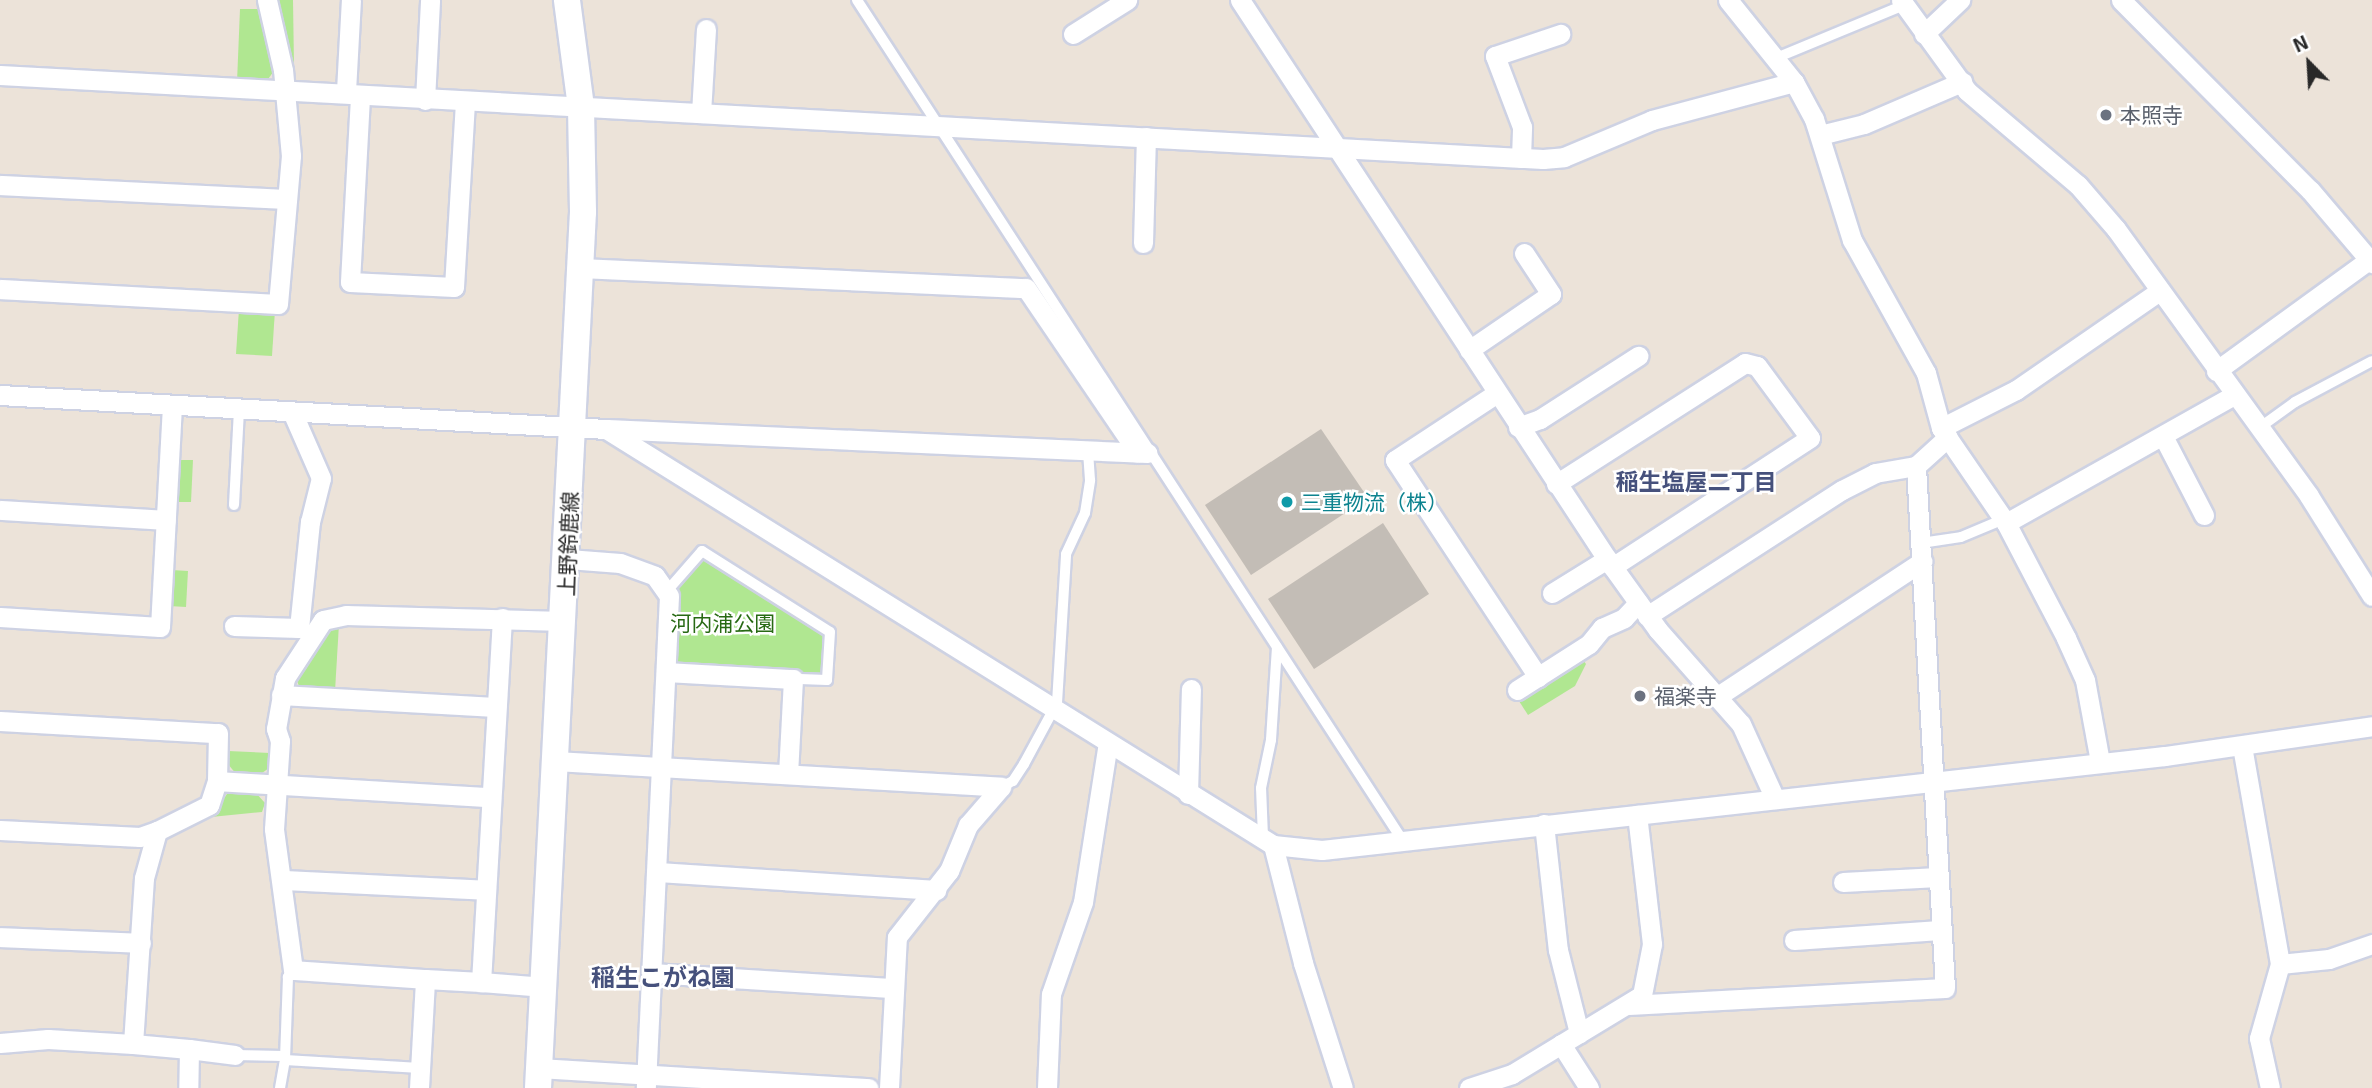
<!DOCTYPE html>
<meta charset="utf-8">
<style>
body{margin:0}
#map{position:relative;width:2372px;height:1088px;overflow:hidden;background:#ece3d9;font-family:"Exo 2","Noto Sans JP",sans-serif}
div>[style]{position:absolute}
.green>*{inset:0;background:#b0e791}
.building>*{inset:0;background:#c3bdb6}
.roads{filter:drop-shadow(2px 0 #ced2e3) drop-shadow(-2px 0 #ced2e3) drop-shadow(0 2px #ced2e3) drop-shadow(0 -2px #ced2e3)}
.lane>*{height:10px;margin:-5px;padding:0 5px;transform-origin:5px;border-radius:5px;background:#fff}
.street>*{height:19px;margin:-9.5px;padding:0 9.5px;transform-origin:9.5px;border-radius:9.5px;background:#fff}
.secondary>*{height:26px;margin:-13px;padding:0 13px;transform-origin:13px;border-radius:13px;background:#fff}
.dots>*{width:19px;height:19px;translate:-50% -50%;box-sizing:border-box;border:4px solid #fff;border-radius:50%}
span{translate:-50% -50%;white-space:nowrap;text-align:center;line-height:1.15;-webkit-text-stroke:5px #fff;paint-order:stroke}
.worship-label{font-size:21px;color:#5b616d}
.left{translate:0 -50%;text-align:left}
.culture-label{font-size:21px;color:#0d838f}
.street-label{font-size:21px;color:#282828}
.park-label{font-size:21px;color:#286a14}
.neighbourhood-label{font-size:23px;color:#46517c;font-weight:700}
.quarter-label{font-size:24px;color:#46517c;font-weight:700}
.north{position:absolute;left:2274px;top:28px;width:70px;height:70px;-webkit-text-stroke:5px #fff;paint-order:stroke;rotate:336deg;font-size:19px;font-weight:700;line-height:28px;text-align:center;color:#282828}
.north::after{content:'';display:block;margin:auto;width:24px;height:32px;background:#282828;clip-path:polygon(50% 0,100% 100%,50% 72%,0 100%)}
</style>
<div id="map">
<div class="green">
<div style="clip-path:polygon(276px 0,293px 0,294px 67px)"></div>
<div style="clip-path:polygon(240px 9px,260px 9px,276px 68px,266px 82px,237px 82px)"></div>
<div style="clip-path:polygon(239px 309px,275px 310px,272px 356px,236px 354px)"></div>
<div style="clip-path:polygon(176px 460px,193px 460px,191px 502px,175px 502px)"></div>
<div style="clip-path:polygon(704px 555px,826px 634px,823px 675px,682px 667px,674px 660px,678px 581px)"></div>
<div style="clip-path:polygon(172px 570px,188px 571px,186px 607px,169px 606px)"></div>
<div style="clip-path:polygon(339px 624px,335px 691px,300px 689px,296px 678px,329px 628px)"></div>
<div style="clip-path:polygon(1583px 660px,1586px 664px,1575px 686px,1528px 715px,1519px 701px)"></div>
<div style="clip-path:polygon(228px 751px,270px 753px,269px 768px,258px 776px,236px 774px,228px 764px)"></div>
<div style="clip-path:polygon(229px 791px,255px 792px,265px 803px,262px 812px,211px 817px)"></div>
</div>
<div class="building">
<div style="clip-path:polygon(1321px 429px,1368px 498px,1251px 575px,1205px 505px)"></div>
<div style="clip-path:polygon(1383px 523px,1429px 594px,1314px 669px,1268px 599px)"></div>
</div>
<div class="roads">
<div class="lane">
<div style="left:857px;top:0;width:1003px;rotate:57.01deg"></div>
<div style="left:1776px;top:58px;width:139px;rotate:-22.5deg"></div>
<div style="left:2259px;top:428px;width:44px;rotate:-35.8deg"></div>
<div style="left:2295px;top:402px;width:87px;rotate:-28deg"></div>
<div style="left:234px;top:505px;width:95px;rotate:-87deg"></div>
<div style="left:1921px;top:543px;width:40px;rotate:-8.5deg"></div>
<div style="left:1961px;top:537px;width:47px;rotate:-22.7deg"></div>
<div style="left:667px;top:591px;width:53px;rotate:-48.8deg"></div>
<div style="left:702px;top:551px;width:151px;rotate:32.3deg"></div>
<div style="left:830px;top:632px;width:48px;rotate:93.6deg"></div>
<div style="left:827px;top:680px;width:34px;rotate:-178deg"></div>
<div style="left:1001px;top:787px;width:13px;rotate:-27deg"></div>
<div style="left:1013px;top:781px;width:20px;rotate:-57deg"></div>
<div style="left:1024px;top:764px;width:69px;rotate:-61.6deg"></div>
<div style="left:1057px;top:703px;width:149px;rotate:-86.5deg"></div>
<div style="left:1066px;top:554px;width:45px;rotate:-65.1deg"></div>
<div style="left:1085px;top:513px;width:33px;rotate:-81deg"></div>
<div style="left:1090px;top:480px;width:30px;rotate:-94deg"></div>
<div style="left:1263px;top:837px;width:49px;rotate:-92.3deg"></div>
<div style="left:1261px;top:788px;width:49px;rotate:-78.2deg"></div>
<div style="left:1271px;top:740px;width:93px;rotate:-86.3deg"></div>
<div style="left:293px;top:970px;width:9px;rotate:126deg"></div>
<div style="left:288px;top:977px;width:83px;rotate:92.1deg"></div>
<div style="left:285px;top:1060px;width:135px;rotate:3.4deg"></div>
<div style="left:235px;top:1055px;width:48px;rotate:1.2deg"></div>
<div style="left:280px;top:1088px;width:28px;rotate:-80deg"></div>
</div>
<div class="street">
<div style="left:1240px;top:0;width:669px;rotate:56.71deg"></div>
<div style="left:1607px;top:559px;width:87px;rotate:54.3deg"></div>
<div style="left:1658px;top:630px;width:125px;rotate:48.6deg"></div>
<div style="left:1741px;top:724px;width:82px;rotate:65.6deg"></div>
<div style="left:1728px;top:0;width:105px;rotate:51.2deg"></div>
<div style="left:1794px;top:82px;width:42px;rotate:61.6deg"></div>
<div style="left:1814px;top:119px;width:127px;rotate:72.6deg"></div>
<div style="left:1852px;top:240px;width:152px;rotate:60.9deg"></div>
<div style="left:1926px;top:373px;width:57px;rotate:74.7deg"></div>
<div style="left:1941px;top:428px;width:115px;rotate:55.6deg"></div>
<div style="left:2006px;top:523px;width:130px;rotate:62.4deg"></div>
<div style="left:2066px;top:638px;width:46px;rotate:65.7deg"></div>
<div style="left:2085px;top:680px;width:83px;rotate:79.6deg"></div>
<div style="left:1901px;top:0;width:112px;rotate:54deg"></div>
<div style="left:1967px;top:91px;width:145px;rotate:40.3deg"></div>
<div style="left:2078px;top:185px;width:58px;rotate:49.2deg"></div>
<div style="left:2116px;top:229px;width:329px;rotate:54.1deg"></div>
<div style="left:2309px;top:496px;width:118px;rotate:57.8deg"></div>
<div style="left:2121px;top:0;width:268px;rotate:45.2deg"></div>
<div style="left:2310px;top:190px;width:96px;rotate:49.7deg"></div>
<div style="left:1073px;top:34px;width:64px;rotate:-32.2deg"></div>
<div style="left:1924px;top:34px;width:50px;rotate:-43.4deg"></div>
<div style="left:0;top:75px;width:1545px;rotate:3.12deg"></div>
<div style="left:1543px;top:159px;width:21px;rotate:-5deg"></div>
<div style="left:1564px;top:157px;width:95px;rotate:-22.8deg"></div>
<div style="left:1652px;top:120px;width:147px;rotate:-15deg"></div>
<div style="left:346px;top:91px;width:91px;rotate:-86.9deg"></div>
<div style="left:360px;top:97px;width:185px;rotate:93.1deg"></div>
<div style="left:350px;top:282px;width:104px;rotate:2.8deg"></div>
<div style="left:454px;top:287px;width:184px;rotate:-86.6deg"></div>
<div style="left:425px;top:100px;width:100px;rotate:-87.1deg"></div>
<div style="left:701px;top:113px;width:84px;rotate:-86.6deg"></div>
<div style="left:1820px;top:135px;width:45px;rotate:-14deg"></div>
<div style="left:1864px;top:124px;width:107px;rotate:-23.2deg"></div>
<div style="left:1521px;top:158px;width:31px;rotate:-88deg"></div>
<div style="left:1522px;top:127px;width:76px;rotate:-110.8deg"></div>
<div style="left:1495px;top:56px;width:69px;rotate:-18.7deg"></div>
<div style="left:0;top:185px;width:287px;rotate:2.8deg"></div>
<div style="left:1143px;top:243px;width:106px;rotate:-88.4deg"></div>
<div style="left:580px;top:268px;width:446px;rotate:2.6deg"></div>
<div style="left:1026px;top:288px;width:199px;rotate:55.8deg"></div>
<div style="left:0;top:289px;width:278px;rotate:3.1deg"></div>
<div style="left:278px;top:304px;width:149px;rotate:-85deg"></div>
<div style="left:291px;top:156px;width:86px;rotate:-95.3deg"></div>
<div style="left:283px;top:70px;width:72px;rotate:-102.9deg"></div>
<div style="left:1469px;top:350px;width:99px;rotate:-34.3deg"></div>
<div style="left:1551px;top:294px;width:49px;rotate:-123.4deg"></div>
<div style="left:2216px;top:371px;width:189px;rotate:-36deg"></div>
<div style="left:1497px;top:393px;width:122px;rotate:146.7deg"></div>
<div style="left:1395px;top:460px;width:260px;rotate:56.6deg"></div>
<div style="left:0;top:395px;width:607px;rotate:3.21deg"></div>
<div style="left:606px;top:429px;width:786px;rotate:31.95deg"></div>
<div style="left:1273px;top:845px;width:49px;rotate:5.8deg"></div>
<div style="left:1322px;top:850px;width:848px;rotate:-6.36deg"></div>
<div style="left:2165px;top:756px;width:209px;rotate:-8.2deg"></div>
<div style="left:1518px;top:427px;width:23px;rotate:-20deg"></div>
<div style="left:1540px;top:419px;width:117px;rotate:-32.7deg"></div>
<div style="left:1941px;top:428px;width:84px;rotate:-26.9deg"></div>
<div style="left:2016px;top:390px;width:173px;rotate:-34.6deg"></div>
<div style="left:607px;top:429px;width:541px;rotate:2.54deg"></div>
<div style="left:2163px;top:436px;width:89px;rotate:62.6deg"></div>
<div style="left:1556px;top:484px;width:224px;rotate:-32.6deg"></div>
<div style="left:1745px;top:363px;width:12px;rotate:14deg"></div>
<div style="left:1757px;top:366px;width:89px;rotate:53.6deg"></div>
<div style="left:1810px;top:438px;width:236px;rotate:146.9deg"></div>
<div style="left:0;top:510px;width:166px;rotate:3.4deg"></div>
<div style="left:2006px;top:523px;width:261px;rotate:-29.3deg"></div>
<div style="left:568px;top:559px;width:52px;rotate:4.4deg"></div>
<div style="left:620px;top:563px;width:37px;rotate:20deg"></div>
<div style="left:655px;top:576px;width:24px;rotate:55deg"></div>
<div style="left:669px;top:596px;width:493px;rotate:92.7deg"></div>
<div style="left:1552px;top:593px;width:65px;rotate:-31.7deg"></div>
<div style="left:1647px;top:616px;width:232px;rotate:-32.9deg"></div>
<div style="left:1842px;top:490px;width:37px;rotate:-27deg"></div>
<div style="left:1875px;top:473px;width:42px;rotate:-9.7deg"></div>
<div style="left:1916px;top:466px;width:43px;rotate:-42.2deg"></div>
<div style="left:0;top:617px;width:160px;rotate:3.6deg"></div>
<div style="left:160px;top:627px;width:221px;rotate:-86.9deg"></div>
<div style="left:502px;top:618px;width:365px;rotate:93.3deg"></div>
<div style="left:481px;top:982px;width:64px;rotate:4.5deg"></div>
<div style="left:234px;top:626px;width:65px;rotate:1.8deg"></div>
<div style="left:299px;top:628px;width:107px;rotate:-84.1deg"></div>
<div style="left:310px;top:522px;width:45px;rotate:-76deg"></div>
<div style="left:321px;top:478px;width:70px;rotate:-113.6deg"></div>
<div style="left:666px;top:672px;width:127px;rotate:3.2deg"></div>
<div style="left:793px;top:679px;width:95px;rotate:93deg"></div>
<div style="left:1517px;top:690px;width:85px;rotate:-32.6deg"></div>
<div style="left:1589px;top:644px;width:21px;rotate:-51deg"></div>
<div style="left:1602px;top:628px;width:24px;rotate:-24deg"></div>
<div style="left:1624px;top:618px;width:21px;rotate:-47deg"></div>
<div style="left:281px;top:695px;width:214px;rotate:3.2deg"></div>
<div style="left:1718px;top:696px;width:245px;rotate:-33.4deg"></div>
<div style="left:0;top:721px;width:218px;rotate:3.2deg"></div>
<div style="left:218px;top:733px;width:48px;rotate:91.2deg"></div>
<div style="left:217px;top:781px;width:25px;rotate:108deg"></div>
<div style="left:209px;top:805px;width:58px;rotate:153.4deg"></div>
<div style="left:157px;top:831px;width:18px;rotate:161deg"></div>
<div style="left:140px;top:837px;width:140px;rotate:-177.1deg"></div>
<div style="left:2242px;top:746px;width:221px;rotate:80.1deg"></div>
<div style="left:2280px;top:964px;width:77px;rotate:105.8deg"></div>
<div style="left:2259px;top:1038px;width:51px;rotate:77.6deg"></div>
<div style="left:556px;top:761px;width:446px;rotate:3.3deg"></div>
<div style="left:217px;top:781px;width:272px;rotate:3.4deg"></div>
<div style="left:1188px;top:794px;width:105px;rotate:-88.4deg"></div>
<div style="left:1544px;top:824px;width:127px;rotate:83.7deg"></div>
<div style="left:1558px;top:950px;width:86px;rotate:75.8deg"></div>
<div style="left:157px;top:831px;width:49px;rotate:105.5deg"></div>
<div style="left:144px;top:878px;width:166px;rotate:93.8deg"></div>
<div style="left:133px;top:1044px;width:56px;rotate:5.1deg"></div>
<div style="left:189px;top:1049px;width:39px;rotate:91deg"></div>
<div style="left:1273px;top:845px;width:122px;rotate:75.7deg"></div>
<div style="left:1303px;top:963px;width:131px;rotate:72.3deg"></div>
<div style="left:658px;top:872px;width:279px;rotate:3.7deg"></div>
<div style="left:284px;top:880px;width:201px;rotate:2.8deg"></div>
<div style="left:1843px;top:882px;width:95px;rotate:-3deg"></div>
<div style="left:0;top:937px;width:141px;rotate:2.4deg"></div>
<div style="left:1794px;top:940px;width:146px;rotate:-3.9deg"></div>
<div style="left:2280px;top:964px;width:49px;rotate:-5.8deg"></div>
<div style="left:2329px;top:959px;width:46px;rotate:-19.2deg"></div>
<div style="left:652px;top:973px;width:239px;rotate:3.6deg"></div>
<div style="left:425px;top:979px;width:56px;rotate:3.1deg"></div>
<div style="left:1629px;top:1005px;width:316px;rotate:-3.1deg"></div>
<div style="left:1945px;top:988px;width:523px;rotate:-93.18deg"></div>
<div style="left:0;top:1043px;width:48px;rotate:-4.8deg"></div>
<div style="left:48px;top:1039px;width:85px;rotate:3.4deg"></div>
<div style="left:1561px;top:1044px;width:52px;rotate:57.5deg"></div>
<div style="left:189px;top:1049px;width:46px;rotate:7.4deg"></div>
<div style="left:540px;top:1068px;width:329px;rotate:3.5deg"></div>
<div style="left:419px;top:1088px;width:109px;rotate:-86.8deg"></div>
<div style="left:425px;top:979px;width:132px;rotate:-176.1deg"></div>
<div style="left:293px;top:970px;width:142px;rotate:-97.7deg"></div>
<div style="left:274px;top:829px;width:88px;rotate:-86.1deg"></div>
<div style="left:280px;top:741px;width:13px;rotate:-108deg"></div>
<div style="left:276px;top:729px;width:52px;rotate:-80deg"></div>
<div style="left:285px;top:678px;width:69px;rotate:-56.8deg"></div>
<div style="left:323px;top:620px;width:24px;rotate:-12deg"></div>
<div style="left:346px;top:615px;width:217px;rotate:1.6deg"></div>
<div style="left:889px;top:1088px;width:151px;rotate:-87deg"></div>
<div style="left:897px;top:937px;width:84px;rotate:-51.8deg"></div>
<div style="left:949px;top:871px;width:50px;rotate:-67.6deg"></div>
<div style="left:968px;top:825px;width:50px;rotate:-49deg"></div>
<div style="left:1047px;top:1088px;width:94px;rotate:-87.6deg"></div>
<div style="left:1051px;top:994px;width:97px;rotate:-70.8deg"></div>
<div style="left:1083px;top:902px;width:161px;rotate:-81.1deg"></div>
<div style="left:1469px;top:1088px;width:45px;rotate:-18deg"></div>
<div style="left:1512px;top:1074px;width:152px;rotate:-31.3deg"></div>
<div style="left:1642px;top:995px;width:52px;rotate:-78.9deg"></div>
<div style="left:1652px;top:944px;width:130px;rotate:-96.6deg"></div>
</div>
<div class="secondary">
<div style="left:538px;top:1088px;width:877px;rotate:-87.06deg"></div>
<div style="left:583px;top:212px;width:105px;rotate:-91.1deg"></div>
<div style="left:581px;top:107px;width:108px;rotate:-97.5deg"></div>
</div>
</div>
<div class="dots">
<div style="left:2106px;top:115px;background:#6b7280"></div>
<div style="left:1287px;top:502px;background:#0f9aa8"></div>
<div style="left:1640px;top:696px;background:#6b7280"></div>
</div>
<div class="worship-label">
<span class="left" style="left:2120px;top:115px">本照寺</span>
<span class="left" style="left:1654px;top:696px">福楽寺</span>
</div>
<div class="culture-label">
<span class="left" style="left:1301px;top:502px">三重物流（株）</span>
</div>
<div class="street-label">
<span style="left:568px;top:544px;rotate:-88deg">上野鈴鹿線</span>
</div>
<div class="park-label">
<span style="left:723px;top:623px">河内浦公園</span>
</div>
<div class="neighbourhood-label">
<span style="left:1696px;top:481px">稲生塩屋二丁目</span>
</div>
<div class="quarter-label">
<span style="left:663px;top:977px">稲生こがね園</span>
</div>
<div class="north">N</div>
</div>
